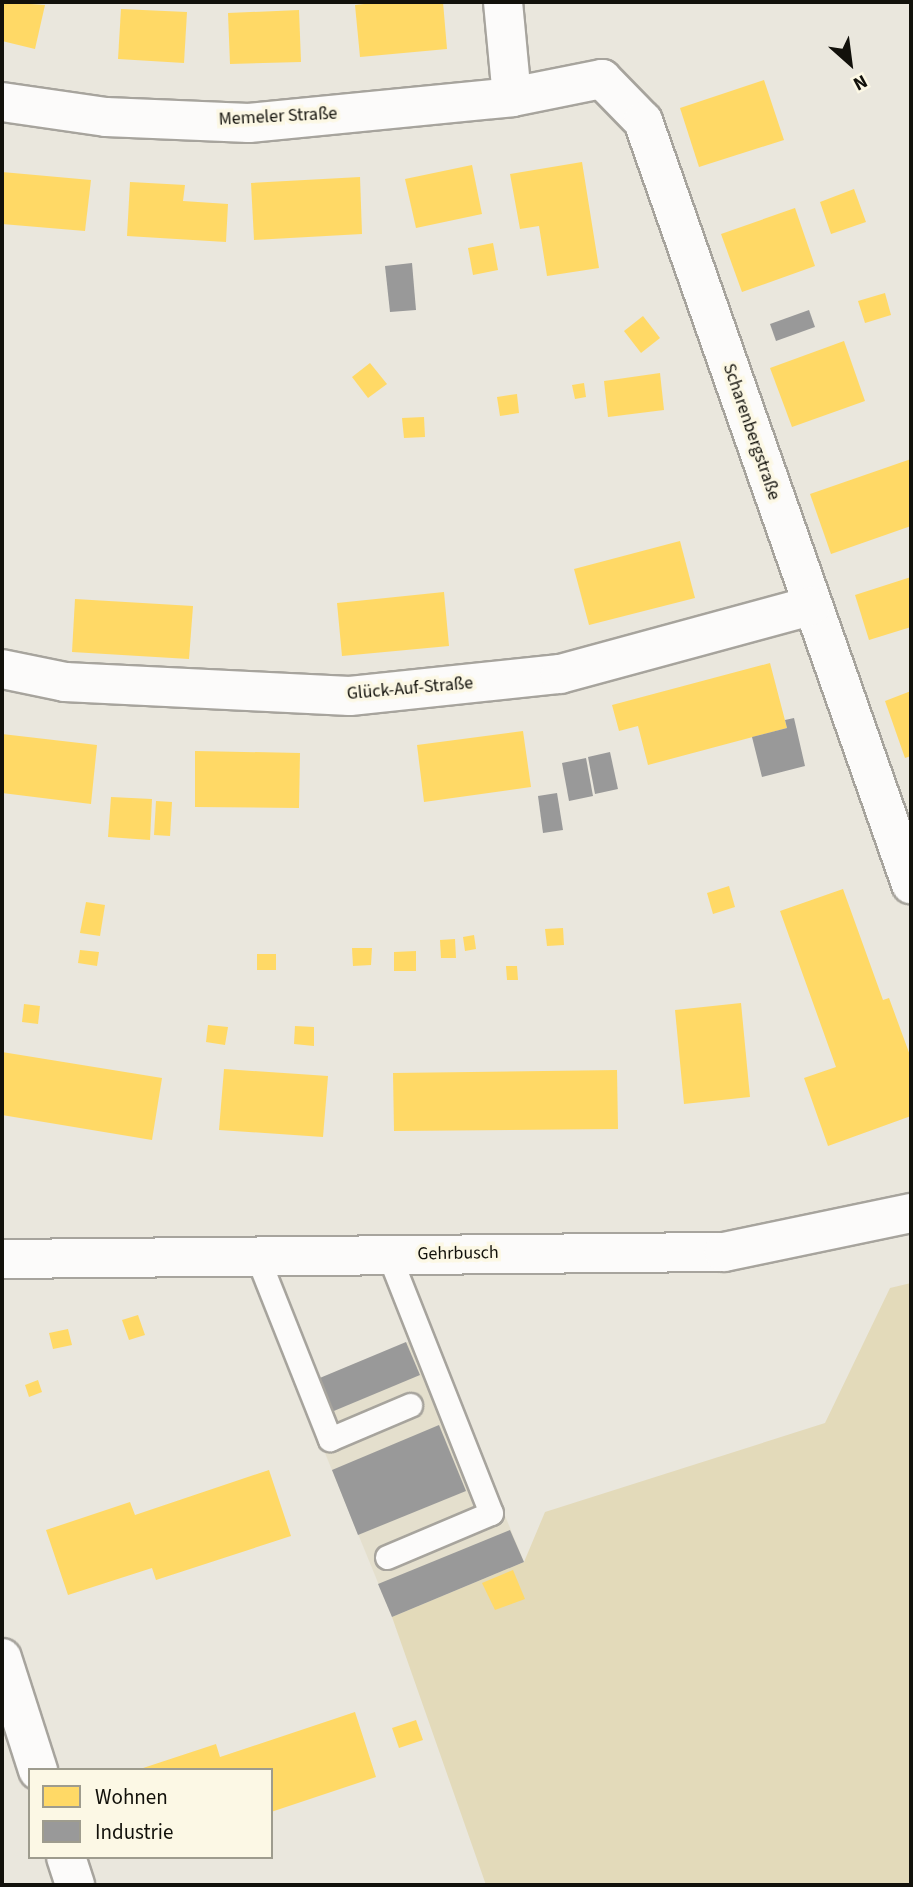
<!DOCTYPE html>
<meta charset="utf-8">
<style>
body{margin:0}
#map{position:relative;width:913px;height:1887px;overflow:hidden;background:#eae7dd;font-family:"Source Sans 3",sans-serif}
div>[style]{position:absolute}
.built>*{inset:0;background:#e4dfcd}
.green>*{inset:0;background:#e3daba}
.homes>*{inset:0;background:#ffd966}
.industry>*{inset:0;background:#999}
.roads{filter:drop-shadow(2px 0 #a7a49d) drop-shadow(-2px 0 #a7a49d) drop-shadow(0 2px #a7a49d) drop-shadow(0 -2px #a7a49d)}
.lane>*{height:23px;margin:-11.5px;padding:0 11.5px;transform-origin:11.5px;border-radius:11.5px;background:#fcfbfa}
.street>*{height:38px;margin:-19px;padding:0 19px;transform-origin:19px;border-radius:19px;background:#fcfbfa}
span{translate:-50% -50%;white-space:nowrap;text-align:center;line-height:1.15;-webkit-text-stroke:7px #fcf8e5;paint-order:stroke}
.street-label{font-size:18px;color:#12110b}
.frame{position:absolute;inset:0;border:4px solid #12110b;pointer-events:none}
.legend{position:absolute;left:28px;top:1768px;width:245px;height:91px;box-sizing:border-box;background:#fcf8e5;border:2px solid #9e9c8e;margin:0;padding:9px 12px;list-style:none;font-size:21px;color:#12110b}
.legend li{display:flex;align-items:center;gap:14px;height:35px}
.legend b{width:35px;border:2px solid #9e9c8e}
.north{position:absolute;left:815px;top:28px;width:70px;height:70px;-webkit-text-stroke:5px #fcf8e5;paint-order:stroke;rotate:152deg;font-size:19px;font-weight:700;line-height:28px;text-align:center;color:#12110b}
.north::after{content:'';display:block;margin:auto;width:24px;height:32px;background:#12110b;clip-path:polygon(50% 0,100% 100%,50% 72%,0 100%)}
</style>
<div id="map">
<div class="built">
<div style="clip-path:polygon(430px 1333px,524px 1562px,392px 1617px,298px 1387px)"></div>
</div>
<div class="green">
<div style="clip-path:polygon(911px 1283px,911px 1885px,486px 1885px,392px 1617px,524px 1562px,545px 1512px,825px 1423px,890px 1288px)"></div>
</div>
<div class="homes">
<div style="clip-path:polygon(2px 2px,45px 5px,35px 49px,2px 41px)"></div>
<div style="clip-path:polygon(382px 2px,443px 2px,447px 49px,360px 57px,355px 5px)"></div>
<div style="clip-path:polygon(121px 9px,187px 12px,184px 63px,118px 59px)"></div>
<div style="clip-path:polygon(299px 10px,301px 62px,230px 64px,228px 13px)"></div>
<div style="clip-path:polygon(764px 80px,784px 140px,699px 167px,680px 108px)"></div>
<div style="clip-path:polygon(582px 162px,599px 268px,547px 276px,539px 226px,520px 229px,510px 174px)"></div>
<div style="clip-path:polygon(472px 165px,482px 214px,416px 228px,405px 179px)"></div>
<div style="clip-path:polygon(2px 172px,91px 180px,85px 231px,2px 224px)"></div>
<div style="clip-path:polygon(360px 177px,362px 234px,254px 240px,251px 183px)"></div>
<div style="clip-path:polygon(130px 182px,185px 185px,183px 201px,228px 204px,226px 242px,127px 236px)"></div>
<div style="clip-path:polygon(854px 189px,866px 222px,831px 234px,820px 202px)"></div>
<div style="clip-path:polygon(795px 208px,815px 266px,742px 292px,721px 234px)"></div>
<div style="clip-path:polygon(493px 243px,498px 270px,473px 275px,468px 248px)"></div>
<div style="clip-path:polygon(885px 293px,891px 315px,865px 323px,858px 301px)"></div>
<div style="clip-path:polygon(643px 316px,660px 338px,641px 353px,624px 331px)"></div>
<div style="clip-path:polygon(844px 341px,865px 401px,792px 427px,770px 368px)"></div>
<div style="clip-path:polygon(370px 363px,387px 384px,368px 398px,352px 377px)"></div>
<div style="clip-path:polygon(660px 373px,664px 410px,608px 417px,604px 381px)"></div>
<div style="clip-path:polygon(584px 383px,586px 397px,575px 399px,572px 385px)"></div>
<div style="clip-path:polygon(517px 394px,519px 413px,500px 416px,497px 397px)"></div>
<div style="clip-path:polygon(424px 417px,425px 437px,404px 438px,402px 418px)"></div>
<div style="clip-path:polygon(911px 459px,911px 526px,831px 554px,810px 494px)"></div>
<div style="clip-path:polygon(680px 541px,695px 598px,589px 625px,574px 569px)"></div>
<div style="clip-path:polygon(911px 577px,911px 627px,869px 640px,855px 595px)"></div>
<div style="clip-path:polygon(444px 592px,449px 646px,342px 656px,337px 603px)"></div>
<div style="clip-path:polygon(75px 599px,193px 606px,189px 659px,72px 652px)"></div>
<div style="clip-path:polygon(770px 663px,787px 728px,648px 765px,638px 726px,619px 731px,612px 705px)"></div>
<div style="clip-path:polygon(911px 691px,911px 756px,905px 758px,885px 701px)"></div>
<div style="clip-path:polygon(523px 731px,531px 787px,424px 802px,417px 745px)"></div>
<div style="clip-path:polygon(2px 734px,97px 745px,91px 804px,2px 793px)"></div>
<div style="clip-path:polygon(195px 751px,300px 753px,299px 808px,195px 807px)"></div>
<div style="clip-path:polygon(111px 797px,152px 799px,150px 840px,108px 837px)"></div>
<div style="clip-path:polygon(156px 801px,172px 802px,170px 836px,154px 835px)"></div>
<div style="clip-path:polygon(729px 886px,735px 907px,713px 914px,707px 893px)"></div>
<div style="clip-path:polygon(843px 889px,883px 1000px,889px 998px,911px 1058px,911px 1116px,828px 1146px,804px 1078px,836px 1067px,780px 911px)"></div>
<div style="clip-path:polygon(86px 902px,105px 905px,100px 936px,80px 933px)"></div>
<div style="clip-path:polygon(563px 928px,564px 945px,547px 946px,545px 929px)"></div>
<div style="clip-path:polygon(474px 935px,476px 949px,465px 951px,463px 937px)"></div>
<div style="clip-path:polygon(455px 939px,456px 958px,441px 958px,440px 940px)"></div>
<div style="clip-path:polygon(352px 948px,372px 948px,371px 965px,353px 966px)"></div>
<div style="clip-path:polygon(80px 950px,99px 952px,97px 966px,78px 963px)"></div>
<div style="clip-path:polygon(416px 951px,416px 971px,394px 971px,394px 952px)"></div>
<div style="clip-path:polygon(257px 954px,276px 954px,276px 970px,257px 970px)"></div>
<div style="clip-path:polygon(506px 966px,517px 966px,518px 980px,507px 980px)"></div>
<div style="clip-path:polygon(741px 1003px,750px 1097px,684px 1104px,675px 1010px)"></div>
<div style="clip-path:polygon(24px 1004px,40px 1006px,38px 1024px,22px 1022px)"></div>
<div style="clip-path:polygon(208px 1025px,228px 1027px,225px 1045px,206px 1042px)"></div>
<div style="clip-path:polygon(295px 1026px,314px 1027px,314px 1046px,294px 1044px)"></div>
<div style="clip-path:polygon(2px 1052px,162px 1078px,152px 1140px,2px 1115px)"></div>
<div style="clip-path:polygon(224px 1069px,328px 1076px,323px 1137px,219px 1130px)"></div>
<div style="clip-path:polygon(617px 1070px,618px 1129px,394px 1131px,393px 1073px)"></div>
<div style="clip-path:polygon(138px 1315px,145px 1335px,129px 1340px,122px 1320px)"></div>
<div style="clip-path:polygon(68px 1329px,72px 1345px,53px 1349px,49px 1333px)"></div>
<div style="clip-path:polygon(38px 1380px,42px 1392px,29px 1397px,25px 1385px)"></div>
<div style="clip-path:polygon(269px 1470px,291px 1536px,156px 1580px,152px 1568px,68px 1595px,46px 1530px,130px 1502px,135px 1515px)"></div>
<div style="clip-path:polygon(513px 1570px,525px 1599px,495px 1610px,482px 1583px)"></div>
<div style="clip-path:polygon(355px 1712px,376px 1777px,271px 1812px,271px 1770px,137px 1770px,216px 1744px,220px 1757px)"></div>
<div style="clip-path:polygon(416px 1720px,423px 1740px,399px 1748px,392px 1728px)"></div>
</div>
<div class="industry">
<div style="clip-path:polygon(412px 263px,416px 310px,390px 312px,385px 266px)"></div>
<div style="clip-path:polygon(809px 310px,815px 327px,776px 341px,770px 324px)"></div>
<div style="clip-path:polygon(794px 718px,805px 766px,762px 777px,752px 737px,787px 728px,785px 720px)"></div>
<div style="clip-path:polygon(610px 752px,618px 789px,595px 794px,588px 757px)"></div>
<div style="clip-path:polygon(586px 758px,593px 796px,569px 801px,562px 763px)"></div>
<div style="clip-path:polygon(557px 793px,563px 830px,543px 833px,538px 796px)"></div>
<div style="clip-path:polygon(406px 1342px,420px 1375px,329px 1413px,315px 1380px)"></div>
<div style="clip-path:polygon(439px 1425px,466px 1491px,358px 1535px,332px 1470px)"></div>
<div style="clip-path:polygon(510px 1530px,524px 1562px,392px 1617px,378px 1584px)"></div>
</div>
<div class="roads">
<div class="lane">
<div style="left:257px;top:1256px;width:197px;rotate:68.3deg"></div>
<div style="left:330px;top:1439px;width:87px;rotate:-23deg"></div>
<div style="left:387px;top:1557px;width:113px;rotate:-22.9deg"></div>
<div style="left:491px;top:1513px;width:277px;rotate:-111.6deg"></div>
</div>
<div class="street">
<div style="left:503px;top:2px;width:95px;rotate:84.6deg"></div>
<div style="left:2px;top:102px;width:105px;rotate:8.2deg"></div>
<div style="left:106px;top:117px;width:143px;rotate:2.4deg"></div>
<div style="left:249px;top:123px;width:264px;rotate:-5.6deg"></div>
<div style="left:512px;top:97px;width:92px;rotate:-11.3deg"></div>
<div style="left:602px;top:79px;width:59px;rotate:45.7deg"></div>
<div style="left:643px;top:121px;width:809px;rotate:70.65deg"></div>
<div style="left:2px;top:669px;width:64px;rotate:11.7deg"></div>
<div style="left:65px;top:682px;width:285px;rotate:2.8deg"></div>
<div style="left:350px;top:696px;width:211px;rotate:-6deg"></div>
<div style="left:560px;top:674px;width:260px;rotate:-15.2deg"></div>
<div style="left:2px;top:1259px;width:722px;rotate:-0.56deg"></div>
<div style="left:724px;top:1252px;width:191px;rotate:-11.8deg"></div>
<div style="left:2px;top:1658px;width:118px;rotate:72.2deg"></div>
<div style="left:66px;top:1857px;width:29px;rotate:72deg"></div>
</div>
</div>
<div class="street-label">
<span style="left:278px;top:117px;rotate:-3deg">Memeler Straße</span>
<span style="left:751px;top:432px;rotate:71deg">Scharenbergstraße</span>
<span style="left:410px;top:689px;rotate:-5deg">Glück-Auf-Straße</span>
<span style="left:458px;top:1254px;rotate:-1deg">Gehrbusch</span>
</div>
<div class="frame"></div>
<ul class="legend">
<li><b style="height:19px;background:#ffd966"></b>Wohnen</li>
<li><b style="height:19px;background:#999"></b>Industrie</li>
</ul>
<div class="north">N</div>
</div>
